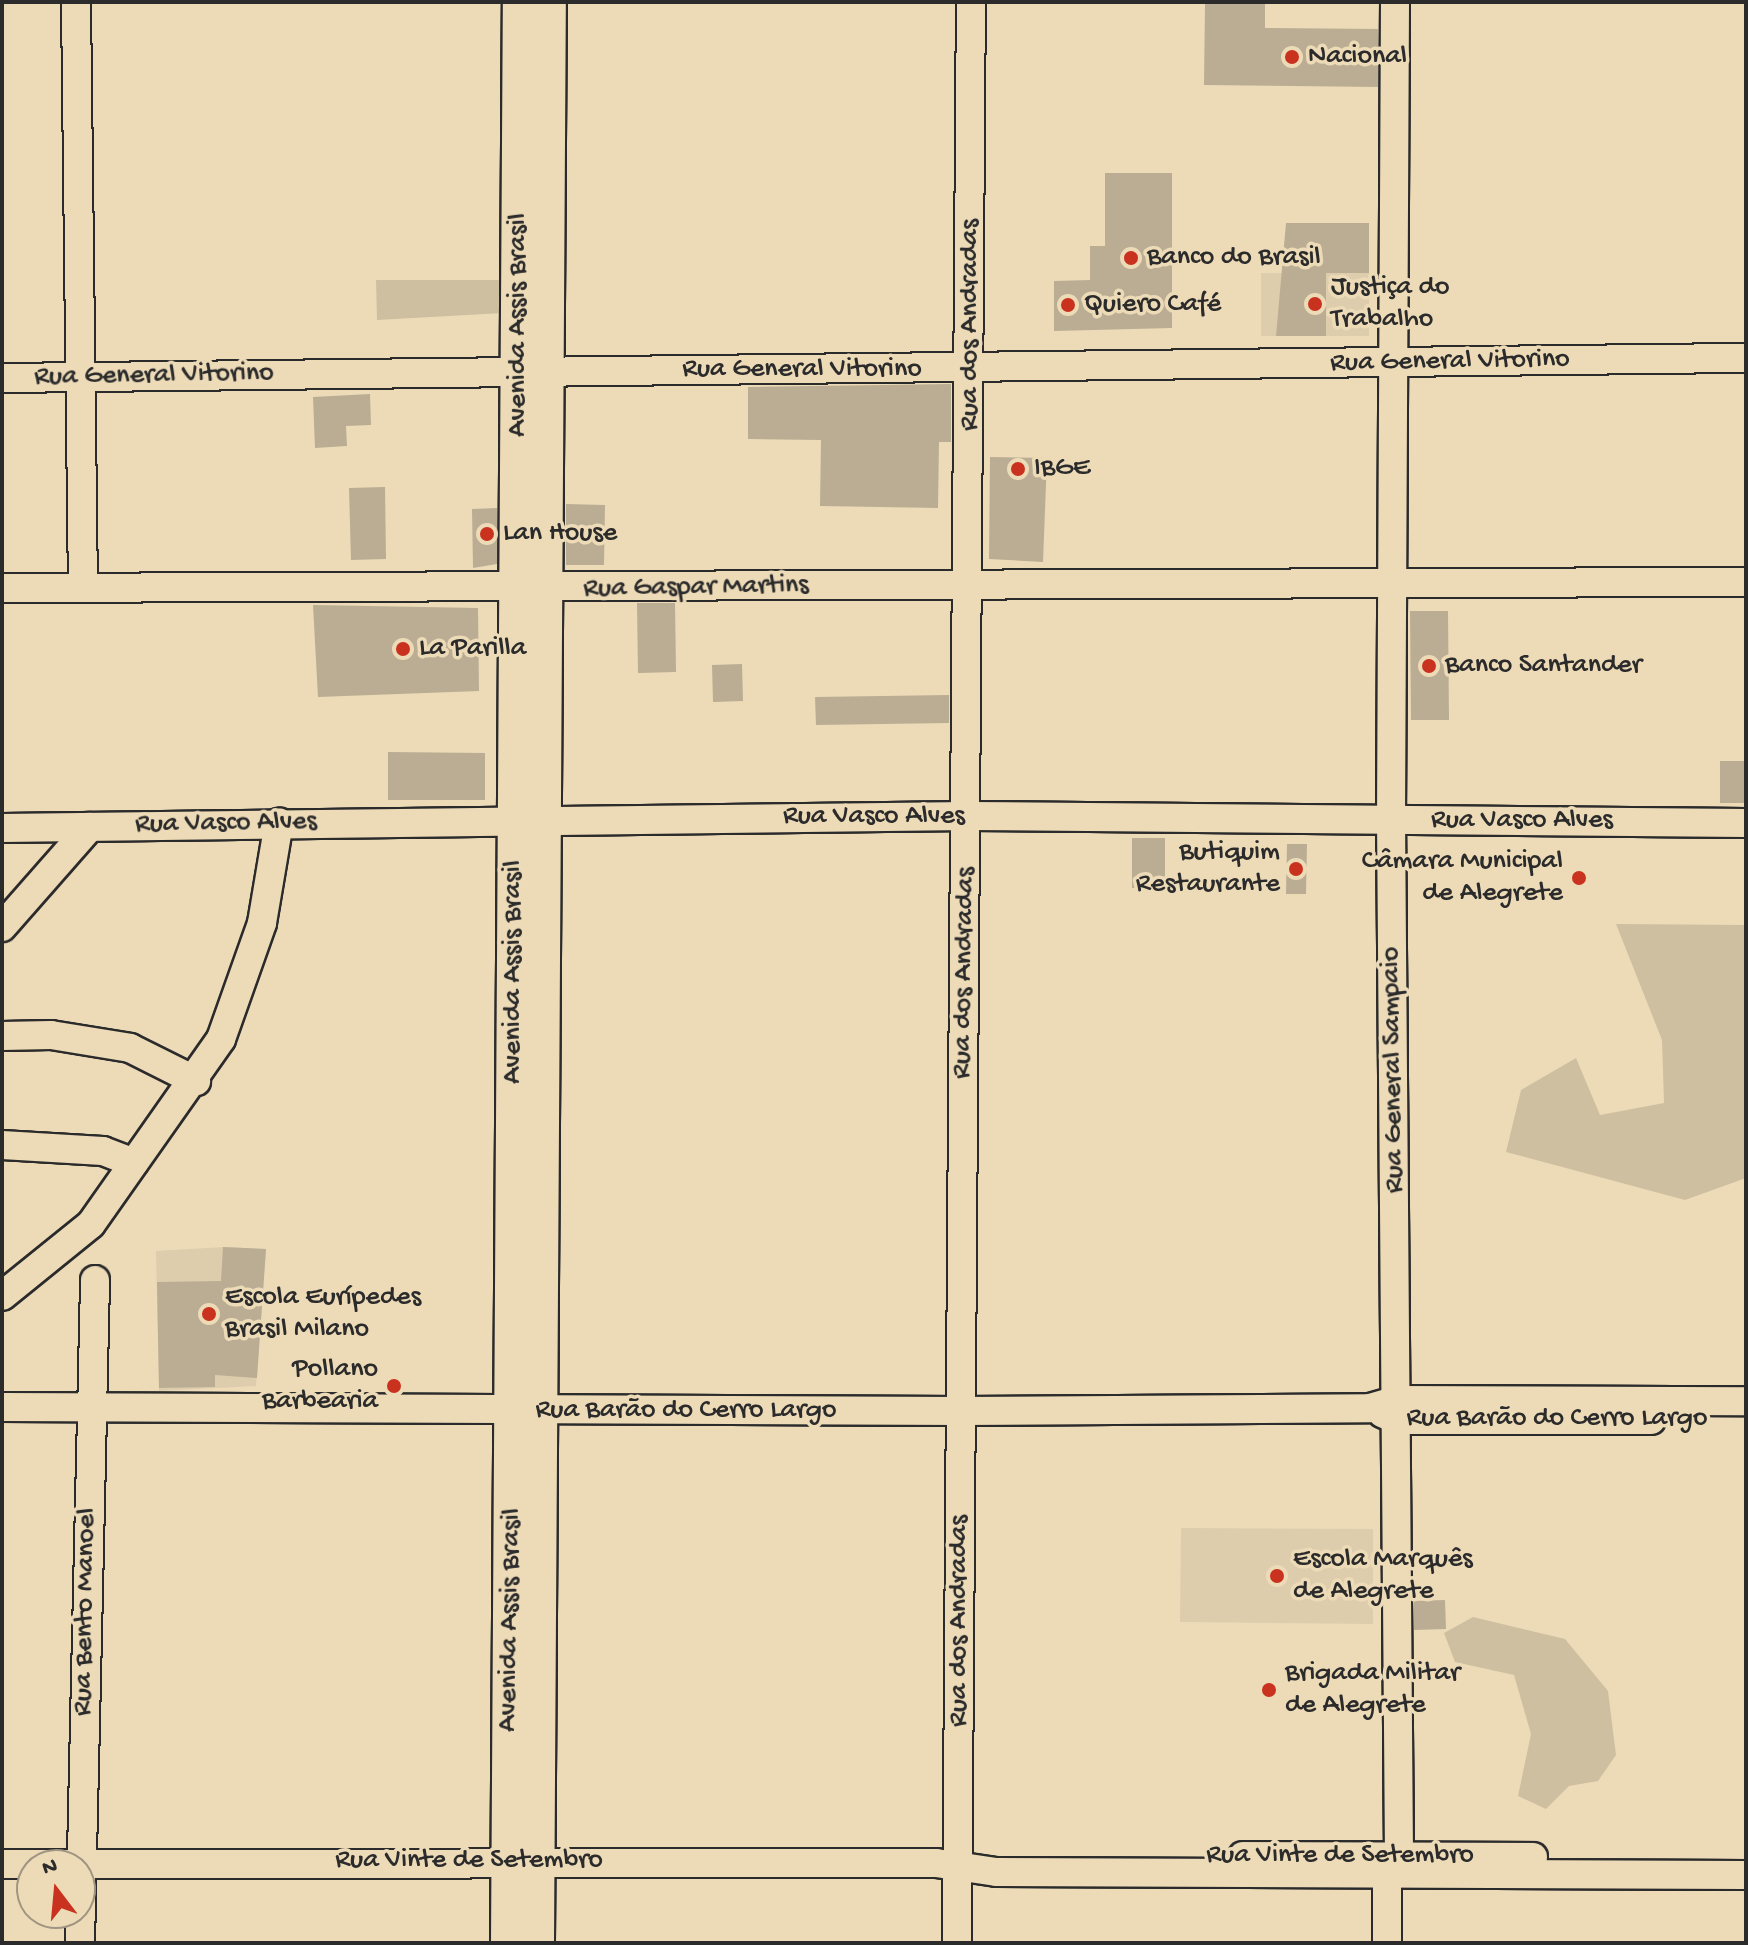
<!DOCTYPE html>
<meta charset="utf-8">
<style>
body{margin:0}
#map{position:relative;width:1748px;height:1945px;overflow:hidden;background:#eddbb8;font-family:"Gochi Hand",sans-serif}
div>[style]{position:absolute}
.built>*{inset:0;background:#decdad}
.green>*{inset:0;background:#cebfa0}
.building>*{inset:0;background:#baad93}
.roads{filter:drop-shadow(2px 0 #2b2b2b) drop-shadow(-2px 0 #2b2b2b) drop-shadow(0 2px #2b2b2b) drop-shadow(0 -2px #2b2b2b)}
.minor>*{height:28px;margin:-14px;padding:0 14px;transform-origin:14px;border-radius:14px;background:#eddbb8}
.major>*{height:36px;margin:-18px;padding:0 18px;transform-origin:18px;border-radius:18px;background:#eddbb8}
.dots>*{width:22px;height:22px;translate:-50% -50%;box-sizing:border-box;border:4px solid #eddbb8;border-radius:50%}
span{translate:-50% -50%;white-space:nowrap;text-align:center;line-height:1.15;-webkit-text-stroke:7px #eddbb8;paint-order:stroke}
.poi-label{font-size:28px;color:#2b2b2b}
.left{translate:0 -50%;text-align:left}
.right{translate:-100% -50%;text-align:right}
.street-label{font-size:28px;color:#2b2b2b}
.frame{position:absolute;inset:0;border:4px solid #2b2b2b;pointer-events:none}
.north{position:absolute;left:16px;top:1849px;width:80px;height:80px;box-sizing:border-box;background:#eddbb8;border:2px solid #9f9580;border-radius:50%;rotate:344deg;font-size:22px;font-weight:700;line-height:32px;text-align:center;color:#2b2b2b}
.north::after{content:'';display:block;margin:auto;width:28px;height:36px;background:#c8321e;clip-path:polygon(50% 0,100% 100%,50% 72%,0 100%)}
</style>
<div id="map">
<div class="built">
<div style="clip-path:polygon(1261px 273px,1369px 273px,1369px 336px,1261px 336px)"></div>
<div style="clip-path:polygon(223px 1247px,266px 1249px,256px 1386px,159px 1391px,156px 1251px)"></div>
<div style="clip-path:polygon(1181px 1528px,1373px 1529px,1373px 1624px,1180px 1622px)"></div>
</div>
<div class="green">
<div style="clip-path:polygon(376px 280px,502px 280px,503px 313px,377px 320px)"></div>
<div style="clip-path:polygon(1616px 924px,1746px 925px,1746px 1178px,1685px 1200px,1506px 1152px,1521px 1090px,1576px 1058px,1600px 1115px,1664px 1103px,1662px 1040px)"></div>
<div style="clip-path:polygon(1473px 1617px,1565px 1639px,1608px 1691px,1616px 1755px,1598px 1781px,1569px 1786px,1546px 1809px,1518px 1796px,1531px 1734px,1514px 1675px,1455px 1662px,1444px 1633px)"></div>
</div>
<div class="building">
<div style="clip-path:polygon(1205px 2px,1265px 2px,1265px 28px,1378px 29px,1378px 87px,1204px 85px)"></div>
<div style="clip-path:polygon(1105px 173px,1172px 173px,1172px 328px,1054px 331px,1054px 281px,1090px 280px,1090px 246px,1105px 246px)"></div>
<div style="clip-path:polygon(1286px 223px,1369px 223px,1369px 273px,1326px 273px,1326px 336px,1276px 336px)"></div>
<div style="clip-path:polygon(951px 384px,951px 442px,939px 442px,938px 508px,820px 506px,821px 440px,748px 439px,748px 387px)"></div>
<div style="clip-path:polygon(370px 394px,371px 425px,346px 426px,347px 446px,315px 448px,313px 397px)"></div>
<div style="clip-path:polygon(990px 457px,1047px 458px,1043px 562px,989px 559px)"></div>
<div style="clip-path:polygon(385px 487px,386px 559px,351px 560px,349px 488px)"></div>
<div style="clip-path:polygon(566px 504px,605px 505px,604px 565px,566px 565px)"></div>
<div style="clip-path:polygon(497px 508px,497px 564px,473px 568px,472px 509px)"></div>
<div style="clip-path:polygon(637px 603px,675px 603px,676px 672px,638px 673px)"></div>
<div style="clip-path:polygon(313px 605px,478px 608px,479px 691px,318px 697px)"></div>
<div style="clip-path:polygon(1410px 611px,1448px 611px,1449px 720px,1411px 720px)"></div>
<div style="clip-path:polygon(742px 664px,743px 701px,713px 702px,712px 665px)"></div>
<div style="clip-path:polygon(949px 695px,949px 723px,816px 725px,815px 697px)"></div>
<div style="clip-path:polygon(388px 752px,485px 753px,485px 800px,388px 800px)"></div>
<div style="clip-path:polygon(1720px 761px,1746px 761px,1746px 803px,1720px 803px)"></div>
<div style="clip-path:polygon(1132px 838px,1165px 838px,1165px 888px,1132px 888px)"></div>
<div style="clip-path:polygon(1287px 844px,1307px 844px,1306px 894px,1286px 894px)"></div>
<div style="clip-path:polygon(223px 1247px,266px 1249px,257px 1378px,215px 1375px,215px 1387px,159px 1388px,157px 1282px,221px 1281px)"></div>
<div style="clip-path:polygon(1445px 1600px,1446px 1629px,1414px 1630px,1414px 1601px)"></div>
</div>
<div class="roads">
<div class="minor">
<div style="left:76px;top:2px;width:586px;rotate:89.32deg"></div>
<div style="left:2px;top:378px;width:1744px;rotate:-0.66deg"></div>
<div style="left:2px;top:588px;width:1744px;rotate:-0.2deg"></div>
<div style="left:2px;top:828px;width:966px;rotate:-0.71deg"></div>
<div style="left:968px;top:816px;width:778px;rotate:0.52deg"></div>
<div style="left:2px;top:927px;width:133px;rotate:-48.7deg"></div>
<div style="left:2px;top:1036px;width:49px;rotate:-1.2deg"></div>
<div style="left:51px;top:1035px;width:80px;rotate:9.3deg"></div>
<div style="left:130px;top:1048px;width:74px;rotate:26.6deg"></div>
<div style="left:2px;top:1145px;width:101px;rotate:3.4deg"></div>
<div style="left:103px;top:1151px;width:33px;rotate:21deg"></div>
<div style="left:2px;top:1296px;width:114px;rotate:-39deg"></div>
<div style="left:91px;top:1224px;width:226px;rotate:-54.9deg"></div>
<div style="left:221px;top:1039px;width:123px;rotate:-70.5deg"></div>
<div style="left:262px;top:923px;width:102px;rotate:-80.4deg"></div>
<div style="left:2px;top:1407px;width:958px;rotate:0.24deg"></div>
<div style="left:960px;top:1411px;width:410px;rotate:-0.4deg"></div>
<div style="left:1370px;top:1408px;width:29px;rotate:-16deg"></div>
<div style="left:1398px;top:1400px;width:348px;rotate:0.2deg"></div>
<div style="left:1382px;top:1413px;width:17px;rotate:25deg"></div>
<div style="left:1397px;top:1420px;width:254px"></div>
<div style="left:1243px;top:1856px;width:290px;rotate:0.2deg"></div>
<div style="left:2px;top:1864px;width:934px;rotate:-0.06deg"></div>
<div style="left:936px;top:1863px;width:61px;rotate:8.5deg"></div>
<div style="left:996px;top:1872px;width:750px;rotate:0.23deg"></div>
<div style="left:80px;top:1943px;width:663px;rotate:-88.7deg"></div>
<div style="left:957px;top:1943px;width:1941px;rotate:-89.59deg"></div>
<div style="left:1387px;top:1943px;width:66px;rotate:-90deg"></div>
<div style="left:1387px;top:1877px;width:23px;rotate:-59deg"></div>
<div style="left:1399px;top:1857px;width:1037px;rotate:-90.44deg"></div>
<div style="left:1391px;top:820px;width:818px;rotate:-89.72deg"></div>
</div>
<div class="major">
<div style="left:509px;top:1943px;width:1941px;rotate:-89.65deg"></div>
<div style="left:536px;top:1943px;width:1941px;rotate:-89.65deg"></div>
</div>
</div>
<div class="dots">
<div style="left:1292px;top:57px;background:#c8321e"></div>
<div style="left:1131px;top:258px;background:#c8321e"></div>
<div style="left:1315px;top:304px;background:#c8321e"></div>
<div style="left:1068px;top:305px;background:#c8321e"></div>
<div style="left:1018px;top:469px;background:#c8321e"></div>
<div style="left:487px;top:534px;background:#c8321e"></div>
<div style="left:403px;top:649px;background:#c8321e"></div>
<div style="left:1429px;top:666px;background:#c8321e"></div>
<div style="left:1296px;top:869px;background:#c8321e"></div>
<div style="left:1579px;top:878px;background:#c8321e"></div>
<div style="left:209px;top:1314px;background:#c8321e"></div>
<div style="left:394px;top:1386px;background:#c8321e"></div>
<div style="left:1277px;top:1576px;background:#c8321e"></div>
<div style="left:1269px;top:1690px;background:#c8321e"></div>
</div>
<div class="poi-label">
<span class="left" style="left:1308px;top:57px">Nacional</span>
<span class="left" style="left:1147px;top:258px">Banco do Brasil</span>
<span class="left" style="left:1331px;top:304px">Justiça do<br>Trabalho</span>
<span class="left" style="left:1084px;top:305px">Quiero Café</span>
<span class="left" style="left:1034px;top:469px">IBGE</span>
<span class="left" style="left:503px;top:534px">Lan House</span>
<span class="left" style="left:419px;top:649px">La Parilla</span>
<span class="left" style="left:1445px;top:666px">Banco Santander</span>
<span class="right" style="left:1280px;top:869px">Butiquim<br>Restaurante</span>
<span class="right" style="left:1563px;top:878px">Câmara Municipal<br>de Alegrete</span>
<span class="left" style="left:225px;top:1314px">Escola Eurípedes<br>Brasil Milano</span>
<span class="right" style="left:378px;top:1386px">Pollano<br>Barbearia</span>
<span class="left" style="left:1293px;top:1576px">Escola Marquês<br>de Alegrete</span>
<span class="left" style="left:1285px;top:1690px">Brigada Militar<br>de Alegrete</span>
</div>
<div class="street-label">
<span style="left:519px;top:325px;rotate:-90deg">Avenida Assis Brasil</span>
<span style="left:971px;top:325px;rotate:-90deg">Rua dos Andradas</span>
<span style="left:1450px;top:362px;rotate:-1deg">Rua General Vitorino</span>
<span style="left:802px;top:370px">Rua General Vitorino</span>
<span style="left:154px;top:376px;rotate:-1deg">Rua General Vitorino</span>
<span style="left:696px;top:588px;rotate:-1deg">Rua Gaspar Martins</span>
<span style="left:874px;top:817px">Rua Vasco Alves</span>
<span style="left:1522px;top:821px">Rua Vasco Alves</span>
<span style="left:226px;top:824px;rotate:-1deg">Rua Vasco Alves</span>
<span style="left:514px;top:972px;rotate:-90deg">Avenida Assis Brasil</span>
<span style="left:965px;top:973px;rotate:-89deg">Rua dos Andradas</span>
<span style="left:1394px;top:1070px;rotate:-91deg">Rua General Sampaio</span>
<span style="left:686px;top:1411px">Rua Barão do Cerro Largo</span>
<span style="left:1557px;top:1419px">Rua Barão do Cerro Largo</span>
<span style="left:86px;top:1612px;rotate:-89deg">Rua Bento Manoel</span>
<span style="left:511px;top:1620px;rotate:-89deg">Avenida Assis Brasil</span>
<span style="left:960px;top:1621px;rotate:-90deg">Rua dos Andradas</span>
<span style="left:1340px;top:1856px">Rua Vinte de Setembro</span>
<span style="left:469px;top:1861px">Rua Vinte de Setembro</span>
</div>
<div class="frame"></div>
<div class="north">N</div>
</div>
